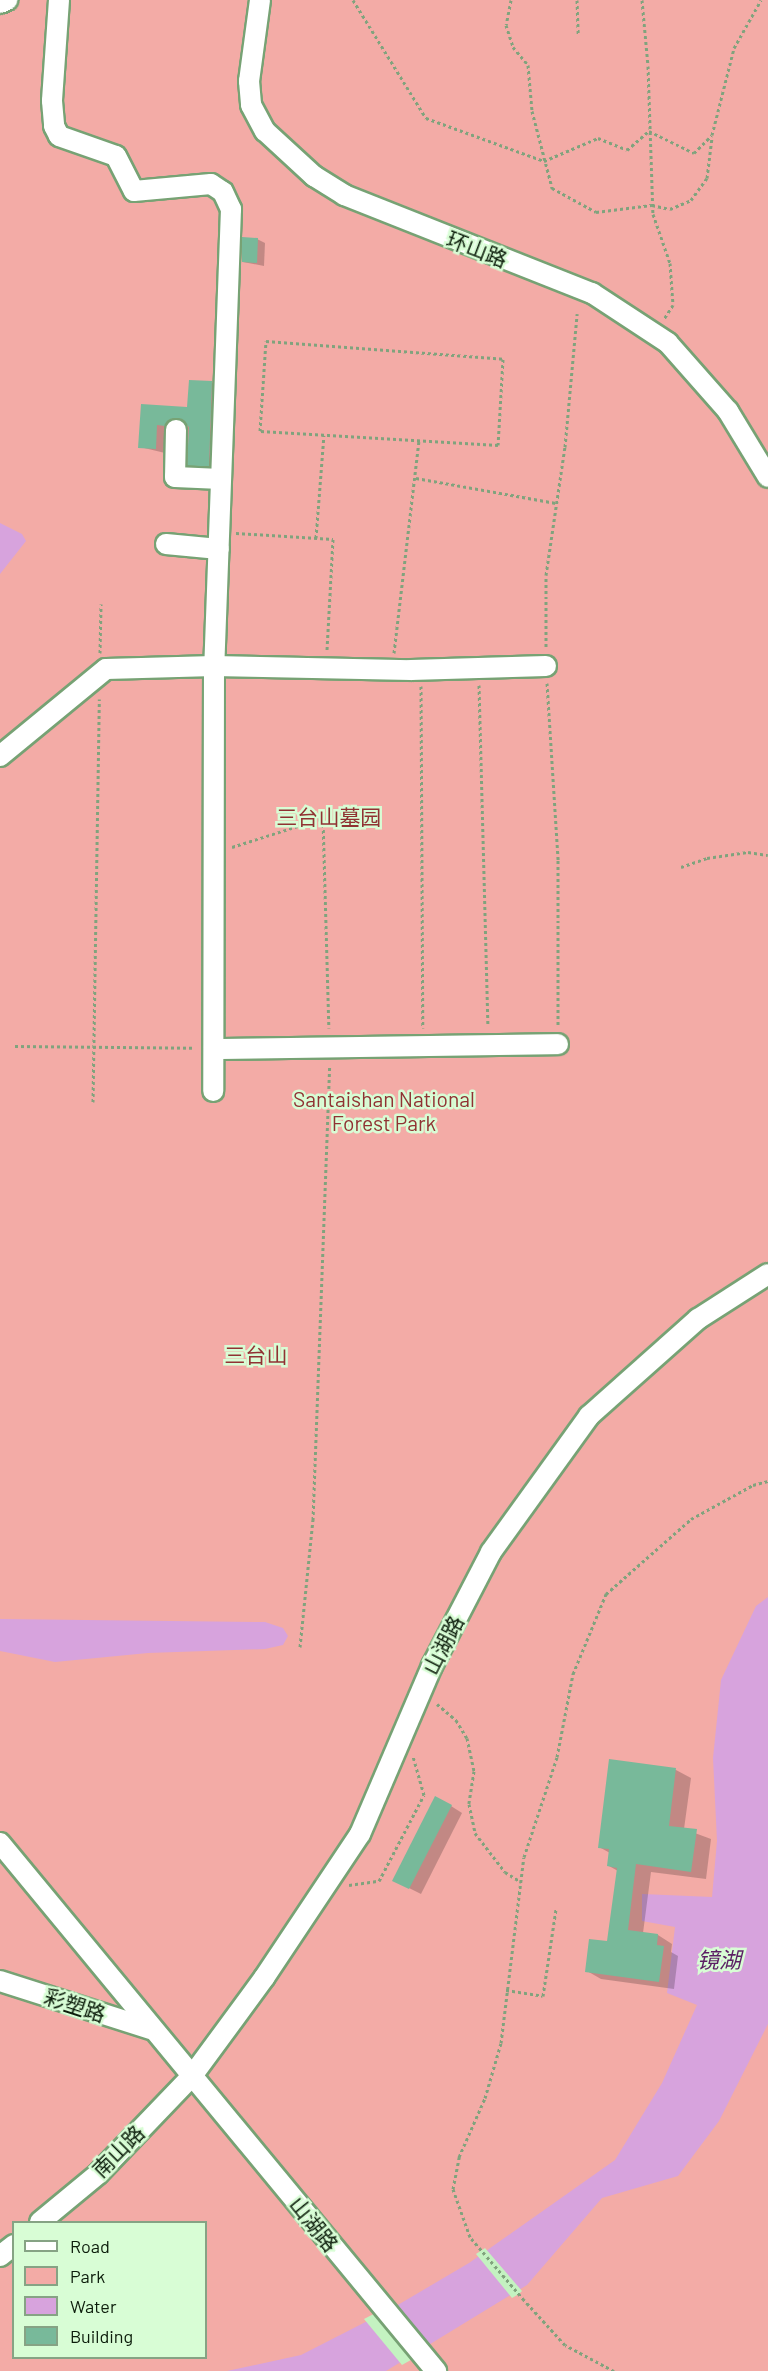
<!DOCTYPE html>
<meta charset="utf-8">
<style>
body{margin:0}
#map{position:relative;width:768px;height:2371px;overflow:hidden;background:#c4f2c1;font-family:Barlow,"Noto Sans SC",sans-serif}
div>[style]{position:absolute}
.green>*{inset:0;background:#f3aba6}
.water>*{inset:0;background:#d7a3dd}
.pier>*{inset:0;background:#c4f2c1}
.shadow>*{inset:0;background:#0003}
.building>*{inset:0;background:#78b99a}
.path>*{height:3px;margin-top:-1.5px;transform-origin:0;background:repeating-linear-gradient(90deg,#80a37d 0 3px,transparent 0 6px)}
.roads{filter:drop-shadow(2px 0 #77a274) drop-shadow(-2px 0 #77a274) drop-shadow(0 2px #77a274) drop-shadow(0 -2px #77a274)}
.minor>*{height:20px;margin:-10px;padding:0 10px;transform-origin:10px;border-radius:10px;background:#fff}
span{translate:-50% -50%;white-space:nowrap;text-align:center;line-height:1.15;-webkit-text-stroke:5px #d8fdd5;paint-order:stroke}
.street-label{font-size:21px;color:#0c1d0b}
.park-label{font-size:21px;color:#903233}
.water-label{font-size:22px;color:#5c1f64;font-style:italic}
.legend{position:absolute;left:12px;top:2221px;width:195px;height:138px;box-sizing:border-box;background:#d8fdd5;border:2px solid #86a384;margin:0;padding:8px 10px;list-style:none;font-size:18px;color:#0c1d0b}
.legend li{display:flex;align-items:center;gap:12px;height:30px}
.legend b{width:30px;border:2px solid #86a384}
</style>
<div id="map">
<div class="green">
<div style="clip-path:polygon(evenodd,0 0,768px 0,768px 2371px,0 2371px,0 0,14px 2222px,206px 2222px,206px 2358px,14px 2358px,14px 2222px)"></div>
</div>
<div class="water">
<div style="clip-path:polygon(0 523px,22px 534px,26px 541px,0 574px)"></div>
<div style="clip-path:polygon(768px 1597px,768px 2024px,719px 2121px,678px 2176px,602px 2198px,527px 2285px,386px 2371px,227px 2371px,301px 2355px,391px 2309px,469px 2263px,615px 2160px,662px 2083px,697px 2005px,667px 1993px,675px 1927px,642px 1921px,642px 1894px,712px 1897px,717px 1841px,713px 1758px,721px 1680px,756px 1606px)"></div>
<div style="clip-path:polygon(0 1619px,265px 1622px,283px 1628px,288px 1636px,283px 1645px,265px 1649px,148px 1653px,55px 1662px,0 1651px)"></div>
</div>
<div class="pier">
<div style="clip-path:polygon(485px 2248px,522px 2291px,519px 2294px,512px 2298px,476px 2254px)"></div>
<div style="clip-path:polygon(395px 2303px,432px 2348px,402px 2365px,364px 2319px)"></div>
</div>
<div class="shadow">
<div style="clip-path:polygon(257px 239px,265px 243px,264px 266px,243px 262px)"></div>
<div style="clip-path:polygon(191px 381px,212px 383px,221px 388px,218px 471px,198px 470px,189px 465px,188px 424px,166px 429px,165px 453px,140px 447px,142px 406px,189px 409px)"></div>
<div style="clip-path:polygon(611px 1761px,676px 1770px,691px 1778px,684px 1829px,711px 1839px,706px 1879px,651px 1872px,643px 1933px,658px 1935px,672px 1944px,671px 1952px,678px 1956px,674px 1989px,601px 1979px,587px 1971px,608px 1943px,618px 1871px,609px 1866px,610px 1853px,599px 1847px)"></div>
<div style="clip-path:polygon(451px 1806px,462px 1813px,421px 1894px,405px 1886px)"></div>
</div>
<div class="building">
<div style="clip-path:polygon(242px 237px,258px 238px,257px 263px,242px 262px)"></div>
<div style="clip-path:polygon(189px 380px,212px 381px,209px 466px,187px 466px,189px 427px,177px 418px,165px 426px,157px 425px,156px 449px,138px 448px,141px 404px,187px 407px)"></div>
<div style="clip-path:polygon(609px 1759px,676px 1768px,669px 1826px,697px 1829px,691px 1872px,636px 1864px,628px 1930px,658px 1934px,657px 1945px,664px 1946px,659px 1982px,585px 1972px,589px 1939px,607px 1941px,617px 1868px,607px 1866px,609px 1849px,598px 1848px)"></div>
<div style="clip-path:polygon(435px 1796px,452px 1805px,409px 1889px,392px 1881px)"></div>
</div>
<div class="path">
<div style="left:353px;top:0;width:139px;rotate:58.3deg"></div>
<div style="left:426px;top:118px;width:126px;rotate:20deg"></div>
<div style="left:544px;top:161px;width:59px;rotate:-23.1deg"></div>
<div style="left:598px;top:138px;width:31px;rotate:22deg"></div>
<div style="left:627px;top:150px;width:29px;rotate:-41deg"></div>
<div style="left:649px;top:131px;width:50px;rotate:26.1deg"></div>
<div style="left:694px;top:153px;width:25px;rotate:-45deg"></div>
<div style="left:712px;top:135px;width:90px;rotate:-75.8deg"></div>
<div style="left:734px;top:48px;width:55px;rotate:-60.6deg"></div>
<div style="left:511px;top:0;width:25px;rotate:101deg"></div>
<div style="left:506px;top:25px;width:23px;rotate:72deg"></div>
<div style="left:513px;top:47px;width:23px;rotate:50deg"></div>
<div style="left:528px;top:65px;width:46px;rotate:85deg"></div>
<div style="left:532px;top:111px;width:80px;rotate:75.4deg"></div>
<div style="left:552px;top:188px;width:50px;rotate:28.6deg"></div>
<div style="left:596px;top:212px;width:56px;rotate:-7.1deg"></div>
<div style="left:652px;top:205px;width:18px;rotate:13deg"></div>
<div style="left:670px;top:209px;width:23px;rotate:-23deg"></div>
<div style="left:691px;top:200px;width:27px;rotate:-54deg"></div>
<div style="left:707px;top:178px;width:41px;rotate:-83deg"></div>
<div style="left:577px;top:0;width:34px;rotate:88deg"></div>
<div style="left:642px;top:0;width:66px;rotate:84.8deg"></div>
<div style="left:648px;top:66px;width:148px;rotate:88.1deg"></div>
<div style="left:653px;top:214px;width:52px;rotate:70.9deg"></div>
<div style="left:670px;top:263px;width:42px;rotate:85.9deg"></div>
<div style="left:673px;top:305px;width:17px;rotate:123deg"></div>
<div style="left:266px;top:341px;width:238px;rotate:4.3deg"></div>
<div style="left:503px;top:359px;width:86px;rotate:93.3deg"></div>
<div style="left:498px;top:445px;width:238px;rotate:-176.6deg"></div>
<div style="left:260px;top:431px;width:90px;rotate:-86.2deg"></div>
<div style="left:416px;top:478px;width:142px;rotate:10.1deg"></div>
<div style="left:236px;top:533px;width:97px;rotate:3.5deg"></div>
<div style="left:333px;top:539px;width:112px;rotate:93.1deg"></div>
<div style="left:316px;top:538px;width:103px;rotate:-85.6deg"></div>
<div style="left:546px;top:647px;width:72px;rotate:-90deg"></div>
<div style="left:546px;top:575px;width:129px;rotate:-81.6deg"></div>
<div style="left:565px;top:447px;width:134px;rotate:-84.8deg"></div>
<div style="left:100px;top:653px;width:49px;rotate:-88.8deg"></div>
<div style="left:394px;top:653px;width:213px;rotate:-83.3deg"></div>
<div style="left:547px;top:683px;width:177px;rotate:86.4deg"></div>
<div style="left:558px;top:860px;width:167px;rotate:90deg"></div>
<div style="left:479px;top:685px;width:341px;rotate:88.5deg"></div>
<div style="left:421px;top:686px;width:342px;rotate:89.7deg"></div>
<div style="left:232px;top:847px;width:96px;rotate:-17.7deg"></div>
<div style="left:323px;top:818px;width:210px;rotate:88.4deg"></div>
<div style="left:681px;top:867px;width:28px;rotate:-19deg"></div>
<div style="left:707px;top:858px;width:41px;rotate:-8.3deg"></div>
<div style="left:748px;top:852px;width:20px;rotate:9deg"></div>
<div style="left:15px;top:1046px;width:179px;rotate:0.6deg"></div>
<div style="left:93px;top:1102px;width:403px;rotate:-89.1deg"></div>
<div style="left:300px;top:1647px;width:128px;rotate:-84.2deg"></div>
<div style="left:313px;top:1520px;width:455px;rotate:-87.9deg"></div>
<div style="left:437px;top:1704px;width:25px;rotate:40deg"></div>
<div style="left:456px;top:1720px;width:21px;rotate:59deg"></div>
<div style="left:467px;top:1738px;width:34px;rotate:78deg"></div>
<div style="left:474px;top:1771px;width:33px;rotate:99deg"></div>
<div style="left:469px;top:1804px;width:30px;rotate:78deg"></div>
<div style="left:475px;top:1833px;width:49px;rotate:52.4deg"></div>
<div style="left:505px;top:1872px;width:19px;rotate:32deg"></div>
<div style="left:349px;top:1885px;width:30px;rotate:-8deg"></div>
<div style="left:379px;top:1881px;width:97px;rotate:-62.4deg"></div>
<div style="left:424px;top:1795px;width:41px;rotate:-105.8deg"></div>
<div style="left:506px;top:1990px;width:37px;rotate:9deg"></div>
<div style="left:543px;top:1996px;width:88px;rotate:-81.5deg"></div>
<div style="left:614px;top:2371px;width:55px;rotate:-152deg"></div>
<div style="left:565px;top:2345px;width:61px;rotate:-132.3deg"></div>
<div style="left:524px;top:2300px;width:83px;rotate:-130.6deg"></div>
<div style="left:470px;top:2237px;width:51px;rotate:-109.5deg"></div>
<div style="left:453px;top:2189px;width:33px;rotate:-79deg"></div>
<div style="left:459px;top:2157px;width:64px;rotate:-66.2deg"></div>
<div style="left:485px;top:2098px;width:57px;rotate:-73.8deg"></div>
<div style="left:501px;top:2043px;width:187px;rotate:-83deg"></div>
<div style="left:524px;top:1857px;width:105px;rotate:-71.7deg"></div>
<div style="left:557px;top:1757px;width:85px;rotate:-79.1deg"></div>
<div style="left:573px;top:1674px;width:87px;rotate:-67.6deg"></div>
<div style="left:606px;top:1594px;width:113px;rotate:-41.4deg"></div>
<div style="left:691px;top:1519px;width:71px;rotate:-28.7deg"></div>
<div style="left:753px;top:1485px;width:16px;rotate:-15deg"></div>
</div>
<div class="roads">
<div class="minor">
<div style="left:59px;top:0;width:101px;rotate:94deg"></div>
<div style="left:52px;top:101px;width:25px;rotate:85deg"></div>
<div style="left:54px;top:126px;width:11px;rotate:63deg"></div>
<div style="left:59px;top:136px;width:60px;rotate:19.3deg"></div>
<div style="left:116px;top:156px;width:39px;rotate:63deg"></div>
<div style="left:134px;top:191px;width:77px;rotate:-5.2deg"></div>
<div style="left:211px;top:184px;width:14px;rotate:34deg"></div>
<div style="left:223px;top:192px;width:19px;rotate:65deg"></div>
<div style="left:231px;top:209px;width:457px;rotate:92.1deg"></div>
<div style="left:214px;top:666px;width:425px;rotate:90.1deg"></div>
<div style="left:260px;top:0;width:82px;rotate:97.7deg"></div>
<div style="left:249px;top:81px;width:24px;rotate:85deg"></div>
<div style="left:251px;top:105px;width:30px;rotate:62deg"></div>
<div style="left:265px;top:131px;width:67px;rotate:42.6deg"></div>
<div style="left:314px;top:176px;width:36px;rotate:32deg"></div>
<div style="left:344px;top:195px;width:267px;rotate:21.6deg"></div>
<div style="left:592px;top:293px;width:91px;rotate:33.3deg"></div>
<div style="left:668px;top:343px;width:91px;rotate:48.6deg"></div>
<div style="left:728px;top:411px;width:77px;rotate:58.8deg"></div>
<div style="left:0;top:3px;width:8px;rotate:-23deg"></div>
<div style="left:176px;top:430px;width:47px;rotate:91.2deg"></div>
<div style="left:175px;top:477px;width:46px;rotate:2.5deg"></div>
<div style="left:166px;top:544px;width:53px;rotate:5.4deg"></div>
<div style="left:0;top:756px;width:137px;rotate:-39.4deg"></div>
<div style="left:106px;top:669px;width:108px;rotate:-1.6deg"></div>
<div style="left:214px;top:666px;width:197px;rotate:1.2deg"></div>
<div style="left:411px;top:670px;width:135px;rotate:-1.7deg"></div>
<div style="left:214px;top:1049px;width:344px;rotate:-0.8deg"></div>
<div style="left:0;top:1843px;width:685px;rotate:50.45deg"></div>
<div style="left:0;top:1981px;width:157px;rotate:17.7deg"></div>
<div style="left:40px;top:2222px;width:75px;rotate:-39.6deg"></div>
<div style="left:98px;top:2174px;width:136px;rotate:-46.2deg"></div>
<div style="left:192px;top:2076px;width:122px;rotate:-53.7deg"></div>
<div style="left:264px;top:1978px;width:173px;rotate:-56.3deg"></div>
<div style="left:360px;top:1834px;width:183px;rotate:-66.8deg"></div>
<div style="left:432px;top:1666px;width:128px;rotate:-62.6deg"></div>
<div style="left:491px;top:1552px;width:168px;rotate:-54.2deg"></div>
<div style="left:589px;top:1416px;width:146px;rotate:-41.7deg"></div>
<div style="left:698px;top:1319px;width:83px;rotate:-32.7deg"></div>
<div style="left:0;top:2256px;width:18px;rotate:-38deg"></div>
</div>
</div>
<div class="street-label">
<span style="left:477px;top:249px;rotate:21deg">环山路</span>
<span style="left:443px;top:1645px;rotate:-63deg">山湖路</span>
<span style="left:75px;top:2005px;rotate:18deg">彩塑路</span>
<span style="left:118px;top:2151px;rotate:-45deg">南山路</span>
<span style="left:314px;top:2224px;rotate:51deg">山湖路</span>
</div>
<div class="park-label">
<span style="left:329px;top:817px">三台山墓园</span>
<span style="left:384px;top:1111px">Santaishan National<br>Forest Park</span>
<span style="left:256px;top:1355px">三台山</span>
</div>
<div class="water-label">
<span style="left:719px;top:1960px">镜湖</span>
</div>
<ul class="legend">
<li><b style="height:8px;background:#fff"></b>Road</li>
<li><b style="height:16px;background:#f3aba6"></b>Park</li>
<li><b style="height:16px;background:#d7a3dd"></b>Water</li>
<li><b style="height:16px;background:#78b99a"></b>Building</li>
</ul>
</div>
